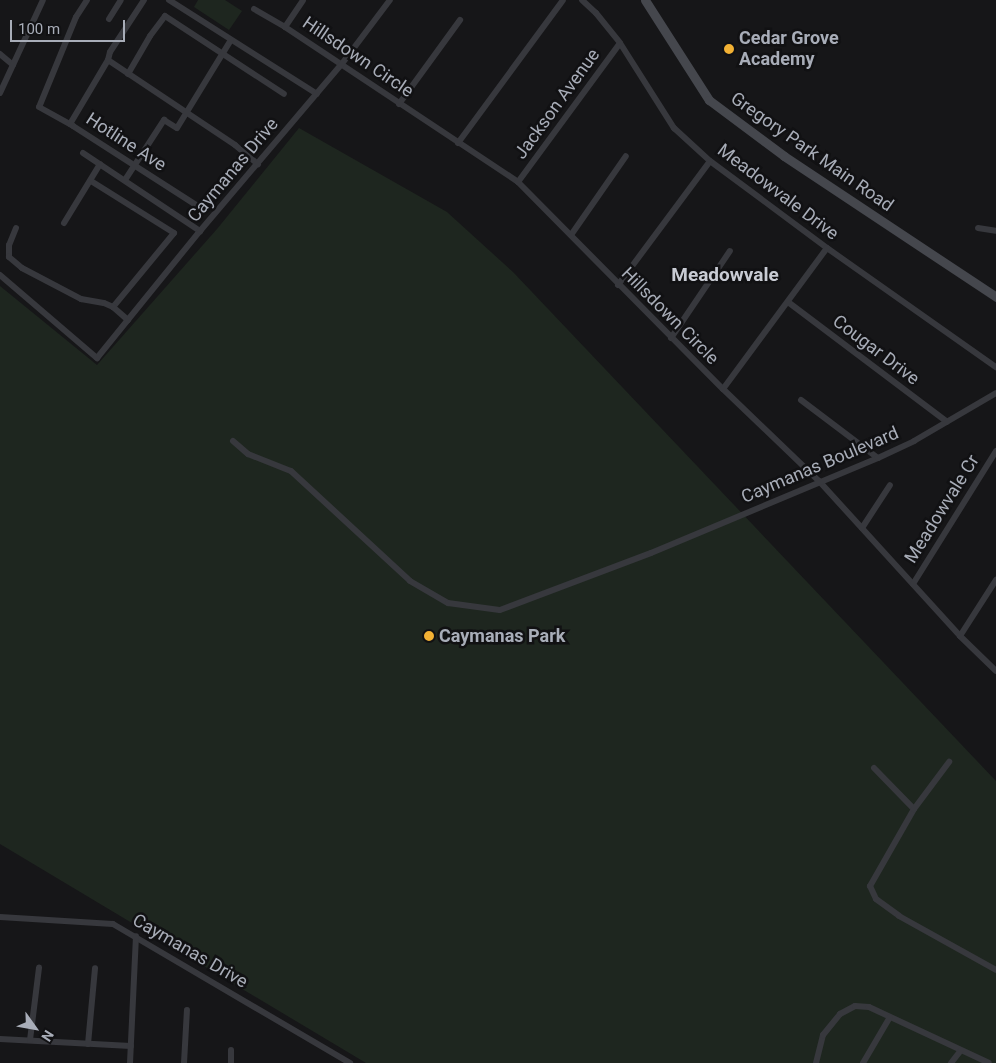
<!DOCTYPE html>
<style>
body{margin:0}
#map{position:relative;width:996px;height:1063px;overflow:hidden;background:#161618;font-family:Roboto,sans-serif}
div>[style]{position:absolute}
.green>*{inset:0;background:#1e261f}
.street>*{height:6px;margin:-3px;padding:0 3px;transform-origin:3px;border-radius:3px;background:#37383d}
.secondary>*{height:9px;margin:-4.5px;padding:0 4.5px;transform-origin:4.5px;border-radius:4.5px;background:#45474d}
.dots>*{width:14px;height:14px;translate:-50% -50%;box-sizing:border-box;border:2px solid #111113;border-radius:50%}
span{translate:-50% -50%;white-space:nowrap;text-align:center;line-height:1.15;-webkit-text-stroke:5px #111113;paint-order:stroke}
.poi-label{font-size:18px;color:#a8adb8;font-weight:700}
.left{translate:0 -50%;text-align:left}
.street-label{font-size:18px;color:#a8adb8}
.neighbourhood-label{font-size:19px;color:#c9ccd4;font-weight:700}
.north{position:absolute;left:10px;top:1003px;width:50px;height:50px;-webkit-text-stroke:4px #111113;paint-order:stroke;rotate:122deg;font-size:14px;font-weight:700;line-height:20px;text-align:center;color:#a8adb8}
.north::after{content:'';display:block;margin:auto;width:18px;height:22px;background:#a8adb8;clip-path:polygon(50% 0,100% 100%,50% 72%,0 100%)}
.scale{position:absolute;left:10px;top:20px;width:115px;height:22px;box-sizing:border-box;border:2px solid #a8adb8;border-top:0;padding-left:6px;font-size:15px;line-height:18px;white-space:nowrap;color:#a8adb8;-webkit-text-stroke:4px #111113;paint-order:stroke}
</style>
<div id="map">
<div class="green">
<div style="clip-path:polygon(198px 0,225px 0,242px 11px,229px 30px,194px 7px)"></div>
<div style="clip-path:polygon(299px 128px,447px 212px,513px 272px,996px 781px,996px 1063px,366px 1063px,0 844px,0 286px,97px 365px,217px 229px)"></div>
</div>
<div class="street">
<div style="left:87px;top:0;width:20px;rotate:123deg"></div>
<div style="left:76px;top:17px;width:97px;rotate:112.3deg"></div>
<div style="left:39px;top:107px;width:39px;rotate:29deg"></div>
<div style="left:73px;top:126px;width:146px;rotate:32.7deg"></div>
<div style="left:169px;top:0;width:175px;rotate:32.4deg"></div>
<div style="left:582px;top:0;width:19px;rotate:43deg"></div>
<div style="left:596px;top:13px;width:38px;rotate:51deg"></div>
<div style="left:620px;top:43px;width:101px;rotate:57.6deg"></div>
<div style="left:674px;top:128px;width:49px;rotate:42.5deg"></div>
<div style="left:710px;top:161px;width:146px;rotate:36.6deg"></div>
<div style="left:827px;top:248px;width:207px;rotate:35.2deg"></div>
<div style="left:254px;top:9px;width:36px;rotate:30deg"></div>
<div style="left:285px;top:27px;width:280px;rotate:33.6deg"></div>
<div style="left:518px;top:182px;width:291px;rotate:45.3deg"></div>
<div style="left:723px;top:389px;width:133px;rotate:43.8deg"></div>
<div style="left:819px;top:481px;width:210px;rotate:47.7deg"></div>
<div style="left:960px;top:636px;width:50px;rotate:44.2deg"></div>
<div style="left:109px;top:19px;width:22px;rotate:-58deg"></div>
<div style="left:285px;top:27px;width:32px;rotate:-56deg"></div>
<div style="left:0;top:54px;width:17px;rotate:40deg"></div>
<div style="left:108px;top:60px;width:153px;rotate:33.8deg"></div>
<div style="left:235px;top:145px;width:30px;rotate:40deg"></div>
<div style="left:128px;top:74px;width:44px;rotate:-59.9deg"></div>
<div style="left:150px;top:36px;width:25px;rotate:-53deg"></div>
<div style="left:165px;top:16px;width:142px;rotate:33.2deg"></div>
<div style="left:0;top:93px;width:102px;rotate:-65.2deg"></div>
<div style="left:399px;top:104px;width:104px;rotate:-54deg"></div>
<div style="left:70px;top:124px;width:74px;rotate:-59.3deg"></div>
<div style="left:108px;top:60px;width:8px;rotate:-76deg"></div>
<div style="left:110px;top:52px;width:62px;rotate:-56.8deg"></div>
<div style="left:458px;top:143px;width:177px;rotate:-53.7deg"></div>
<div style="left:83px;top:153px;width:141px;rotate:33.7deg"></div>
<div style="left:125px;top:180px;width:72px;rotate:-57deg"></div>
<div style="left:164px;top:120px;width:15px;rotate:32deg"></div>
<div style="left:177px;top:128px;width:103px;rotate:-58.5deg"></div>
<div style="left:91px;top:181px;width:98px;rotate:32.1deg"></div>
<div style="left:174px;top:233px;width:96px;rotate:129.5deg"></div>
<div style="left:518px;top:182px;width:172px;rotate:-53.7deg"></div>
<div style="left:64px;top:223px;width:69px;rotate:-58.6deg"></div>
<div style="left:16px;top:228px;width:18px;rotate:112deg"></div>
<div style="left:9px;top:245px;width:12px;rotate:90deg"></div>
<div style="left:9px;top:257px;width:17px;rotate:40deg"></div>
<div style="left:22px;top:268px;width:67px;rotate:27.7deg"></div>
<div style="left:81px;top:299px;width:23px;rotate:10deg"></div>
<div style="left:104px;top:303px;width:10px;rotate:24deg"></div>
<div style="left:113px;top:307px;width:20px;rotate:41deg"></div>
<div style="left:978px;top:228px;width:18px;rotate:9deg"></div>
<div style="left:571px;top:235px;width:96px;rotate:-55.2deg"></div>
<div style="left:0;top:275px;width:128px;rotate:40.6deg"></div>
<div style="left:97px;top:358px;width:164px;rotate:-51deg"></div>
<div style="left:200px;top:231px;width:218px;rotate:-49.7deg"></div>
<div style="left:341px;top:65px;width:81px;rotate:-53deg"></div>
<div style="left:618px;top:285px;width:154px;rotate:-53.4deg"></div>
<div style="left:788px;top:302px;width:199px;rotate:37deg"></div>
<div style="left:671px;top:338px;width:105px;rotate:-55.9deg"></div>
<div style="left:723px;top:389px;width:175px;rotate:-53.6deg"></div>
<div style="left:801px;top:400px;width:96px;rotate:37deg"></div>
<div style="left:233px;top:441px;width:20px;rotate:41deg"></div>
<div style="left:248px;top:454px;width:46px;rotate:21.6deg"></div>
<div style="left:291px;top:471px;width:162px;rotate:42.7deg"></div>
<div style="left:410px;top:581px;width:44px;rotate:30.1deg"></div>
<div style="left:448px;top:603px;width:52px;rotate:7.7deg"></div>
<div style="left:500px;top:610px;width:161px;rotate:-20.7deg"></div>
<div style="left:651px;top:553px;width:246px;rotate:-22.7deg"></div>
<div style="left:878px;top:458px;width:40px;rotate:-25deg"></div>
<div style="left:914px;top:441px;width:95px;rotate:-30.3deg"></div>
<div style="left:862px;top:528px;width:51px;rotate:-56.9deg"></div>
<div style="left:913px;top:584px;width:157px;rotate:-58deg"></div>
<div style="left:960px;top:636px;width:67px;rotate:-57.3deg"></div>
<div style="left:874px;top:768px;width:57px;rotate:45.7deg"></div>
<div style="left:914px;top:809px;width:89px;rotate:119.7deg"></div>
<div style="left:870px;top:886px;width:14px;rotate:65deg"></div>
<div style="left:876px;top:899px;width:29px;rotate:36deg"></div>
<div style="left:899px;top:916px;width:111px;rotate:29.1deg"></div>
<div style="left:914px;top:809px;width:59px;rotate:-53.3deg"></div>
<div style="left:0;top:917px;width:113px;rotate:3.5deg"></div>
<div style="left:113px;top:924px;width:275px;rotate:30.4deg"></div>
<div style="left:0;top:1039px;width:131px;rotate:3.1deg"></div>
<div style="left:30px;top:1040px;width:73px;rotate:-82.9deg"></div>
<div style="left:88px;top:1044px;width:76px;rotate:-84.7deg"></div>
<div style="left:130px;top:1063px;width:127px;rotate:-87.3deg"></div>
<div style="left:184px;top:1063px;width:53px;rotate:-86.8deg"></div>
<div style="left:231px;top:1063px;width:13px;rotate:-90deg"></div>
<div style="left:816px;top:1063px;width:29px;rotate:-76deg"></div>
<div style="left:823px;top:1035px;width:27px;rotate:-51deg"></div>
<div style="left:840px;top:1014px;width:17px;rotate:-28deg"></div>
<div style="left:855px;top:1006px;width:14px;rotate:4deg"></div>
<div style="left:869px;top:1007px;width:132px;rotate:25deg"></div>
<div style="left:863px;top:1063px;width:53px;rotate:-59.6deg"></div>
<div style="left:951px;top:1063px;width:16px;rotate:-52deg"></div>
</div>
<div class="secondary">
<div style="left:645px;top:0;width:119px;rotate:57.4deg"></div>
<div style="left:709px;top:100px;width:94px;rotate:36.7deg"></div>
<div style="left:784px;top:156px;width:255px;rotate:33.6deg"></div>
</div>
<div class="dots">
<div style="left:729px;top:49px;background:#f2b134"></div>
<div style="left:429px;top:636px;background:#f2b134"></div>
</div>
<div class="poi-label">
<span class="left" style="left:739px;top:49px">Cedar Grove<br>Academy</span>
<span class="left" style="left:439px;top:636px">Caymanas Park</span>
</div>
<div class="street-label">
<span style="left:358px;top:57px;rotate:34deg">Hillsdown Circle</span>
<span style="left:557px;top:104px;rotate:-54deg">Jackson Avenue</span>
<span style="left:126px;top:142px;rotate:33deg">Hotline Ave</span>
<span style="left:812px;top:152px;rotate:35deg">Gregory Park Main Road</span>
<span style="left:233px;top:170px;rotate:-50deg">Caymanas Drive</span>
<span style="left:778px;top:192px;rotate:37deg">Meadowvale Drive</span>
<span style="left:670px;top:316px;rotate:45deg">Hillsdown Circle</span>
<span style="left:876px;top:350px;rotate:37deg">Cougar Drive</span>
<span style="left:820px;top:465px;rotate:-23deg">Caymanas Boulevard</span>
<span style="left:942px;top:509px;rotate:-58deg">Meadowvale Cr</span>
<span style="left:190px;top:951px;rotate:30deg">Caymanas Drive</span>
</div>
<div class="neighbourhood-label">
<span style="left:725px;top:275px">Meadowvale</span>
</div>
<div class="north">N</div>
<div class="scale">100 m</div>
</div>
